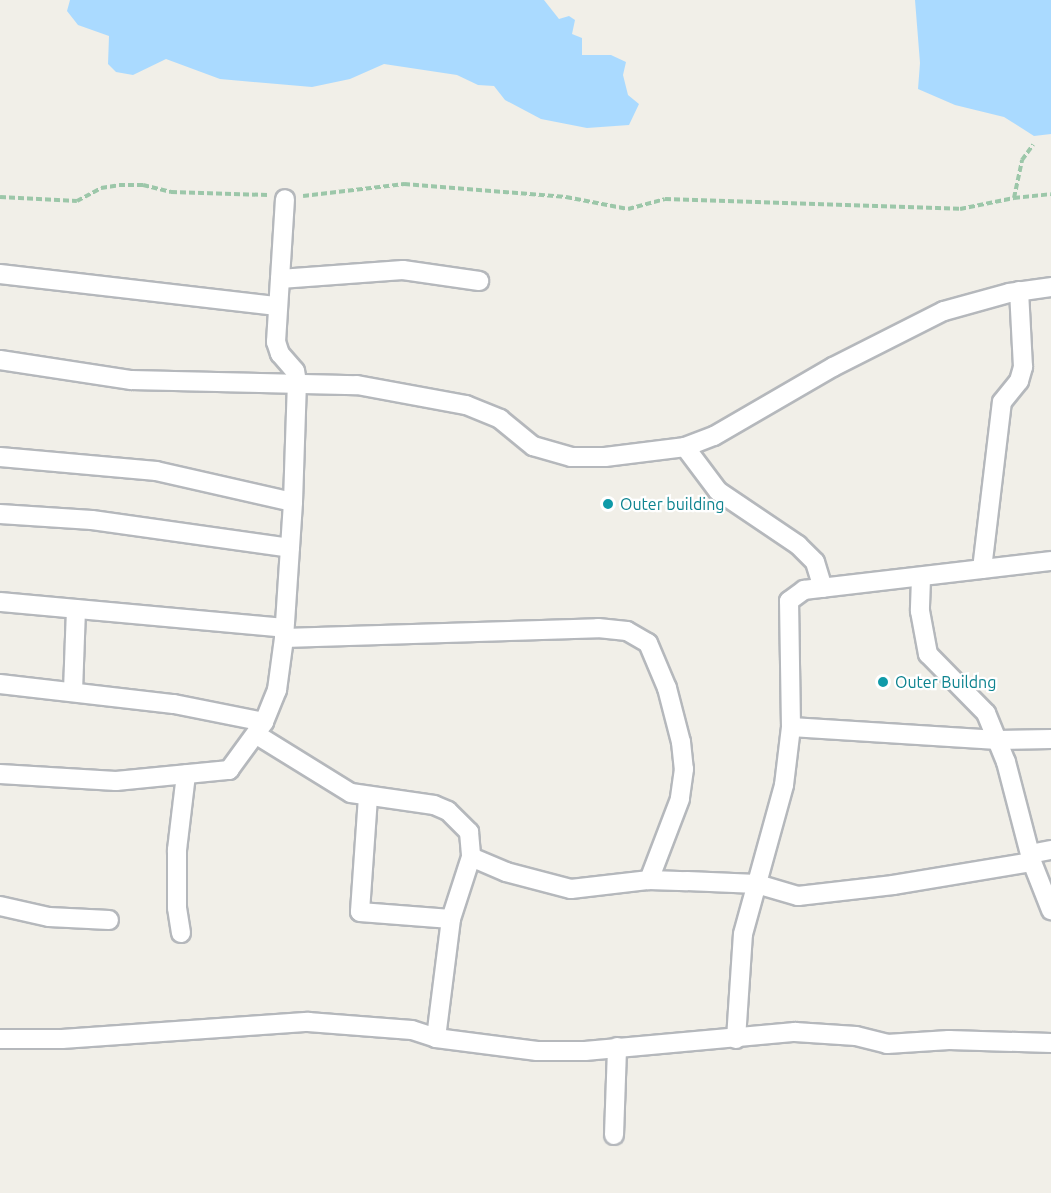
<!DOCTYPE html>
<style>
body{margin:0}
#map{position:relative;width:1051px;height:1193px;overflow:hidden;background:#f1efe8;font-family:Ubuntu,sans-serif}
div>[style]{position:absolute}
.water>*{inset:0;background:#aadaff}
.path>*{height:4px;margin-top:-2px;transform-origin:0;background:repeating-linear-gradient(90deg,#9cc7a9 0 6px,transparent 0 9px)}
.roads{filter:drop-shadow(2px 0 #b5b8bc) drop-shadow(-2px 0 #b5b8bc) drop-shadow(0 2px #b5b8bc) drop-shadow(0 -2px #b5b8bc)}
.street>*{height:18px;margin:-9px;padding:0 9px;transform-origin:9px;border-radius:9px;background:#fff}
.dots>*{width:16px;height:16px;translate:-50% -50%;box-sizing:border-box;border:3px solid #fff;border-radius:50%}
span{translate:-50% -50%;white-space:nowrap;text-align:center;line-height:1.15;-webkit-text-stroke:4.5px #fff;paint-order:stroke}
.culture-label{font-size:16px;color:#0d838f}
.left{translate:0 -50%;text-align:left}
</style>
<div id="map">
<div class="water">
<div style="clip-path:polygon(70px 0,544px 0,559px 19px,569px 16px,575px 20px,572px 34px,582px 38px,582px 55px,611px 55px,626px 62px,623px 75px,628px 95px,639px 104px,629px 125px,587px 128px,541px 119px,505px 100px,494px 86px,478px 85px,457px 75px,384px 64px,350px 79px,312px 87px,220px 79px,166px 59px,133px 75px,116px 72px,108px 64px,109px 36px,78px 25px,67px 11px)"></div>
<div style="clip-path:polygon(915px 0,1051px 0,1051px 134px,1034px 136px,1004px 117px,955px 105px,918px 89px,920px 63px)"></div>
</div>
<div class="path">
<div style="left:303px;top:196px;width:102px;rotate:-6.8deg"></div>
<div style="left:404px;top:184px;width:163px;rotate:4.6deg"></div>
<div style="left:566px;top:197px;width:63px;rotate:11deg"></div>
<div style="left:628px;top:209px;width:38px;rotate:-15deg"></div>
<div style="left:665px;top:199px;width:295px;rotate:1.9deg"></div>
<div style="left:960px;top:209px;width:55px;rotate:-11.5deg"></div>
<div style="left:1014px;top:198px;width:39px;rotate:-78deg"></div>
<div style="left:1022px;top:160px;width:19px;rotate:-54deg"></div>
<div style="left:0;top:197px;width:77px;rotate:3deg"></div>
<div style="left:77px;top:201px;width:27px;rotate:-28deg"></div>
<div style="left:101px;top:188px;width:18px;rotate:-9deg"></div>
<div style="left:119px;top:185px;width:24px"></div>
<div style="left:143px;top:185px;width:29px;rotate:14deg"></div>
<div style="left:171px;top:192px;width:97px;rotate:1.8deg"></div>
<div style="left:1014px;top:198px;width:37px;rotate:-6deg"></div>
</div>
<div class="roads">
<div class="street">
<div style="left:0;top:274px;width:279px;rotate:6.6deg"></div>
<div style="left:280px;top:279px;width:123px;rotate:-4.2deg"></div>
<div style="left:403px;top:270px;width:77px;rotate:8.2deg"></div>
<div style="left:0;top:360px;width:133px;rotate:8.7deg"></div>
<div style="left:131px;top:380px;width:226px;rotate:1.3deg"></div>
<div style="left:357px;top:385px;width:111px;rotate:10.4deg"></div>
<div style="left:466px;top:405px;width:37px;rotate:22deg"></div>
<div style="left:500px;top:419px;width:43px;rotate:39.3deg"></div>
<div style="left:533px;top:446px;width:40px;rotate:16deg"></div>
<div style="left:571px;top:457px;width:34px"></div>
<div style="left:605px;top:457px;width:81px;rotate:-7.1deg"></div>
<div style="left:685px;top:447px;width:31px;rotate:-21deg"></div>
<div style="left:714px;top:436px;width:138px;rotate:-30.1deg"></div>
<div style="left:833px;top:367px;width:124px;rotate:-26.8deg"></div>
<div style="left:944px;top:311px;width:67px;rotate:-15.5deg"></div>
<div style="left:1009px;top:293px;width:42px;rotate:-8.1deg"></div>
<div style="left:685px;top:447px;width:55px;rotate:53.1deg"></div>
<div style="left:718px;top:491px;width:97px;rotate:34deg"></div>
<div style="left:798px;top:545px;width:24px;rotate:45deg"></div>
<div style="left:815px;top:562px;width:27px;rotate:73deg"></div>
<div style="left:0;top:457px;width:157px;rotate:5.1deg"></div>
<div style="left:156px;top:471px;width:140px;rotate:12.8deg"></div>
<div style="left:0;top:514px;width:92px;rotate:3.7deg"></div>
<div style="left:92px;top:520px;width:200px;rotate:8deg"></div>
<div style="left:982px;top:569px;width:168px;rotate:-83.2deg"></div>
<div style="left:1002px;top:402px;width:27px;rotate:-51deg"></div>
<div style="left:1019px;top:381px;width:15px;rotate:-74deg"></div>
<div style="left:1023px;top:367px;width:76px;rotate:-93deg"></div>
<div style="left:921px;top:578px;width:33px;rotate:92deg"></div>
<div style="left:920px;top:611px;width:44px;rotate:79.5deg"></div>
<div style="left:928px;top:654px;width:83px;rotate:45.5deg"></div>
<div style="left:986px;top:713px;width:53px;rotate:67.8deg"></div>
<div style="left:1006px;top:762px;width:103px;rotate:75.4deg"></div>
<div style="left:1032px;top:862px;width:52px;rotate:68.4deg"></div>
<div style="left:0;top:602px;width:285px;rotate:5.2deg"></div>
<div style="left:284px;top:638px;width:314px;rotate:-1.8deg"></div>
<div style="left:598px;top:628px;width:29px;rotate:6deg"></div>
<div style="left:627px;top:631px;width:24px;rotate:30deg"></div>
<div style="left:648px;top:643px;width:49px;rotate:67.1deg"></div>
<div style="left:667px;top:688px;width:56px;rotate:75.5deg"></div>
<div style="left:681px;top:742px;width:27px;rotate:84deg"></div>
<div style="left:684px;top:769px;width:30px;rotate:98deg"></div>
<div style="left:680px;top:799px;width:87px;rotate:110.9deg"></div>
<div style="left:0;top:684px;width:175px;rotate:6.6deg"></div>
<div style="left:174px;top:704px;width:92px;rotate:11.3deg"></div>
<div style="left:73px;top:691px;width:82px;rotate:-87.9deg"></div>
<div style="left:791px;top:727px;width:207px;rotate:3.6deg"></div>
<div style="left:998px;top:740px;width:53px;rotate:-1.1deg"></div>
<div style="left:257px;top:735px;width:110px;rotate:31.7deg"></div>
<div style="left:351px;top:793px;width:84px;rotate:8.2deg"></div>
<div style="left:434px;top:805px;width:15px;rotate:23deg"></div>
<div style="left:448px;top:811px;width:30px;rotate:45deg"></div>
<div style="left:469px;top:832px;width:25px;rotate:85deg"></div>
<div style="left:471px;top:857px;width:65px;rotate:107.9deg"></div>
<div style="left:451px;top:919px;width:120px;rotate:97.2deg"></div>
<div style="left:0;top:774px;width:116px;rotate:3.5deg"></div>
<div style="left:116px;top:781px;width:114px;rotate:-5.6deg"></div>
<div style="left:229px;top:770px;width:59px;rotate:-53.9deg"></div>
<div style="left:264px;top:722px;width:35px;rotate:-68deg"></div>
<div style="left:277px;top:690px;width:52px;rotate:-82.3deg"></div>
<div style="left:284px;top:638px;width:136px;rotate:-86.2deg"></div>
<div style="left:293px;top:502px;width:120px;rotate:-88.1deg"></div>
<div style="left:297px;top:382px;width:11px;rotate:-100deg"></div>
<div style="left:295px;top:371px;width:23px;rotate:-131deg"></div>
<div style="left:280px;top:354px;width:13px;rotate:-108deg"></div>
<div style="left:276px;top:342px;width:143px;rotate:-86.4deg"></div>
<div style="left:368px;top:797px;width:115px;rotate:94deg"></div>
<div style="left:360px;top:912px;width:91px;rotate:4.4deg"></div>
<div style="left:1030px;top:854px;width:21px;rotate:-11deg"></div>
<div style="left:471px;top:857px;width:38px;rotate:23deg"></div>
<div style="left:506px;top:872px;width:67px;rotate:14.7deg"></div>
<div style="left:571px;top:889px;width:79px;rotate:-6.6deg"></div>
<div style="left:649px;top:880px;width:38px;rotate:2deg"></div>
<div style="left:687px;top:881px;width:70px;rotate:2.5deg"></div>
<div style="left:757px;top:884px;width:43px;rotate:16.3deg"></div>
<div style="left:798px;top:896px;width:96px;rotate:-6.6deg"></div>
<div style="left:893px;top:885px;width:141px;rotate:-9.4deg"></div>
<div style="left:0;top:906px;width:50px;rotate:12.7deg"></div>
<div style="left:49px;top:917px;width:60px;rotate:2.9deg"></div>
<div style="left:181px;top:933px;width:25px;rotate:-99deg"></div>
<div style="left:177px;top:908px;width:58px;rotate:-90deg"></div>
<div style="left:177px;top:850px;width:76px;rotate:-83.2deg"></div>
<div style="left:0;top:1039px;width:62px"></div>
<div style="left:62px;top:1039px;width:247px;rotate:-4deg"></div>
<div style="left:308px;top:1022px;width:104px;rotate:4.4deg"></div>
<div style="left:412px;top:1030px;width:25px;rotate:18deg"></div>
<div style="left:436px;top:1038px;width:102px;rotate:7.3deg"></div>
<div style="left:537px;top:1051px;width:48px"></div>
<div style="left:585px;top:1051px;width:211px;rotate:-5.2deg"></div>
<div style="left:795px;top:1032px;width:61px;rotate:3.8deg"></div>
<div style="left:856px;top:1036px;width:32px;rotate:14deg"></div>
<div style="left:887px;top:1044px;width:62px;rotate:-3.7deg"></div>
<div style="left:949px;top:1040px;width:102px;rotate:1.7deg"></div>
<div style="left:736px;top:1039px;width:105px;rotate:-86.2deg"></div>
<div style="left:743px;top:934px;width:155px;rotate:-74.6deg"></div>
<div style="left:784px;top:785px;width:58px;rotate:-83.1deg"></div>
<div style="left:791px;top:727px;width:126px;rotate:-90.9deg"></div>
<div style="left:789px;top:601px;width:19px;rotate:-36deg"></div>
<div style="left:804px;top:590px;width:249px;rotate:-6.7deg"></div>
<div style="left:614px;top:1135px;width:88px;rotate:-88deg"></div>
</div>
</div>
<div class="dots">
<div style="left:608px;top:504px;background:#0f9aa8"></div>
<div style="left:883px;top:682px;background:#0f9aa8"></div>
</div>
<div class="culture-label">
<span class="left" style="left:620px;top:504px">Outer building</span>
<span class="left" style="left:895px;top:682px">Outer Buildng</span>
</div>
</div>
